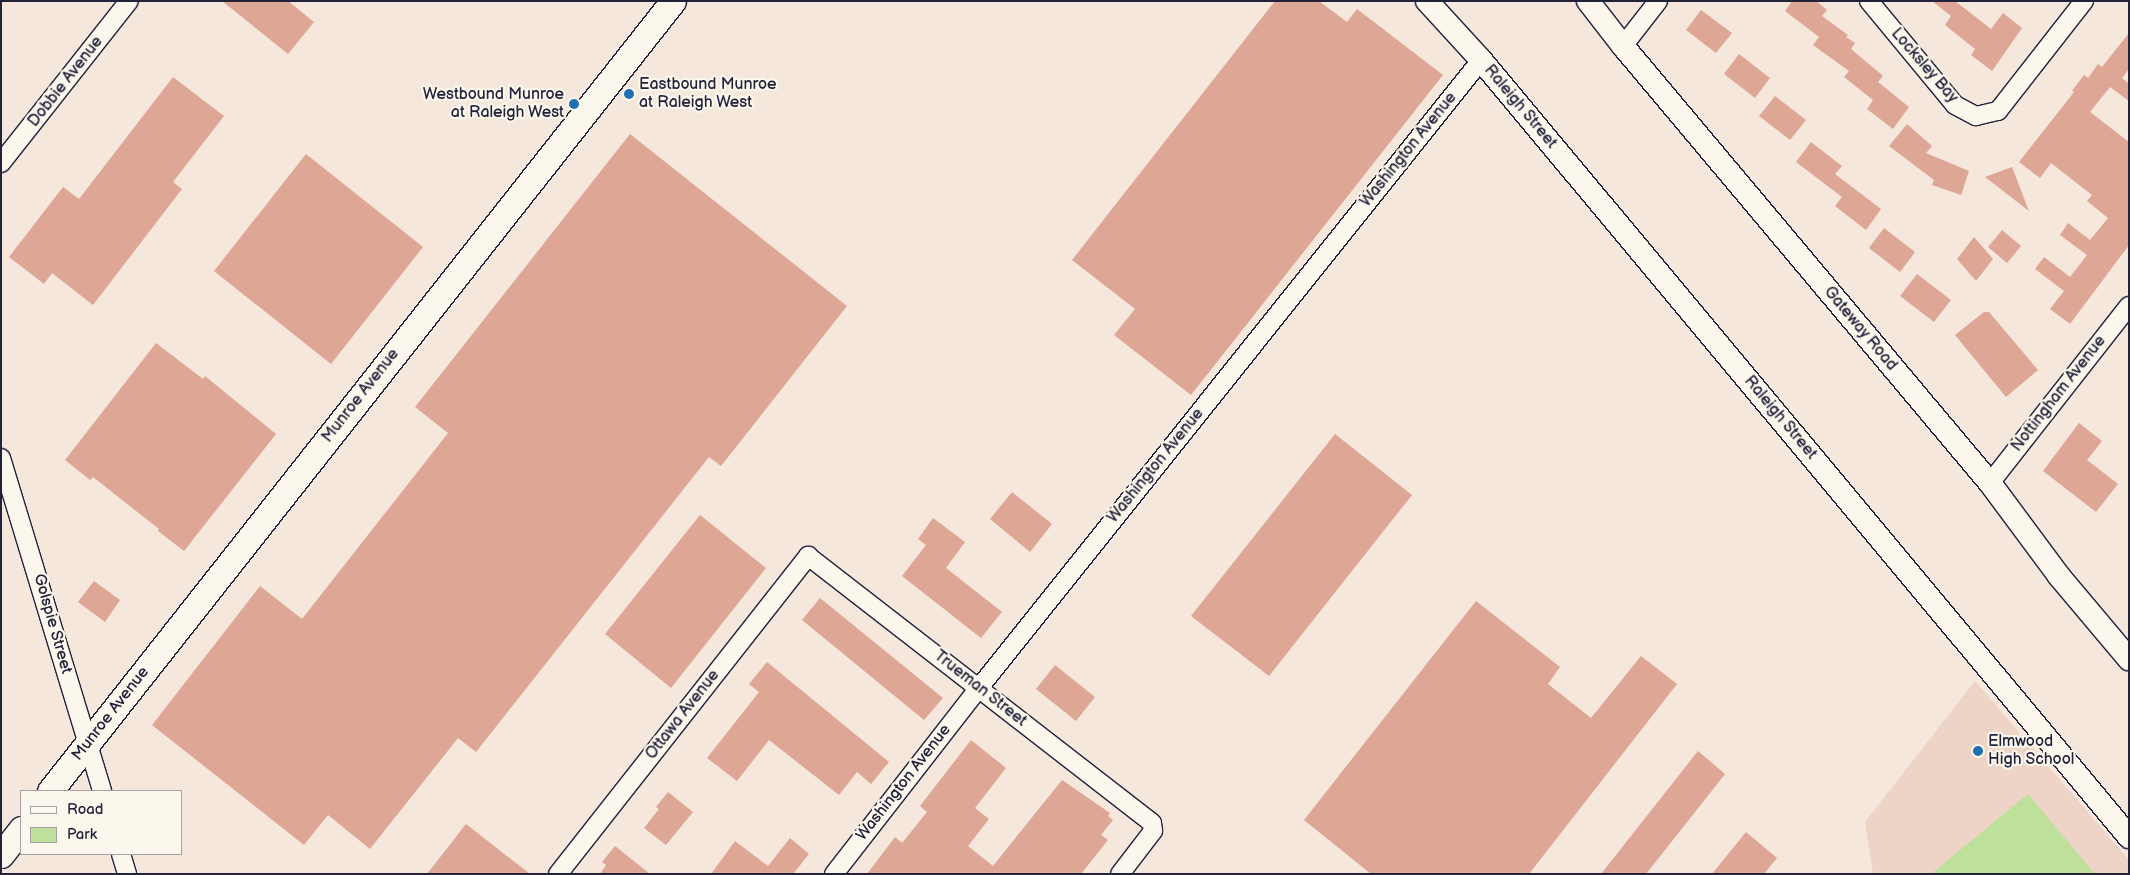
<!DOCTYPE html>
<style>
body{margin:0}
#map{position:relative;width:2130px;height:875px;overflow:hidden;background:#f5e7db;font-family:"Balsamiq Sans",sans-serif}
div>[style]{position:absolute}
.built>*{inset:0;background:#eed4c6}
.green>*{inset:0;background:#bde09a}
.building>*{inset:0;background:#dda695}
.roads{filter:drop-shadow(1px 0 #22223b) drop-shadow(-1px 0 #22223b) drop-shadow(0 1px #22223b) drop-shadow(0 -1px #22223b)}
.minor>*{height:18px;margin:-9px;padding:0 9px;transform-origin:9px;border-radius:9px;background:#fbf7ec}
.tertiary>*{height:22px;margin:-11px;padding:0 11px;transform-origin:11px;border-radius:11px;background:#fbf7ec}
.secondary>*{height:25px;margin:-12.5px;padding:0 12.5px;transform-origin:12.5px;border-radius:12.5px;background:#fbf7ec}
.dots>*{width:14px;height:14px;translate:-50% -50%;box-sizing:border-box;border:2px solid #fbf7ec;border-radius:50%}
span{translate:-50% -50%;white-space:nowrap;text-align:center;line-height:1.15;-webkit-text-stroke:4.5px #fbf7ec;paint-order:stroke}
.street-label{font-size:16px;color:#22223b}
.poi-label{font-size:16px;color:#22223b}
.left{translate:0 -50%;text-align:left}
.right{translate:-100% -50%;text-align:right}
.frame{position:absolute;inset:0;border:2px solid #22223b;pointer-events:none}
.legend{position:absolute;left:20px;top:790px;width:162px;height:65px;box-sizing:border-box;background:#fbf7ec;border:1px solid #a4a2a5;margin:0;padding:6px 9px;list-style:none;font-size:15px;color:#22223b}
.legend li{display:flex;align-items:center;gap:10px;height:25px}
.legend b{width:25px;border:1px solid #a4a2a5}
</style>
<div id="map">
<div class="built">
<div style="clip-path:polygon(1975px 681px,2129px 860px,2129px 874px,1873px 874px,1865px 822px)"></div>
</div>
<div class="green">
<div style="clip-path:polygon(2028px 794px,2095px 874px,1931px 874px)"></div>
</div>
<div class="building">
<div style="clip-path:polygon(222px 1px,288px 1px,314px 22px,288px 54px)"></div>
<div style="clip-path:polygon(1275px 1px,1319px 1px,1347px 22px,1357px 9px,1443px 75px,1191px 395px,1114px 335px,1135px 309px,1072px 260px)"></div>
<div style="clip-path:polygon(1792px 1px,1816px 1px,1827px 10px,1822px 16px,1848px 35px,1846px 37px,1855px 43px,1851px 49px,1883px 76px,1878px 82px,1909px 107px,1893px 129px,1867px 109px,1873px 100px,1844px 77px,1849px 71px,1813px 45px,1819px 37px,1785px 11px)"></div>
<div style="clip-path:polygon(1932px 1px,1955px 1px,1991px 29px,2003px 13px,2022px 28px,1992px 71px,1971px 55px,1975px 49px,1945px 25px,1951px 16px)"></div>
<div style="clip-path:polygon(1701px 10px,1732px 33px,1716px 53px,1686px 30px)"></div>
<div style="clip-path:polygon(2129px 33px,2129px 69px,2122px 78px,2129px 84px,2129px 101px,2110px 87px,2090px 112px,2129px 142px,2129px 245px,2070px 324px,2050px 309px,2064px 291px,2035px 269px,2044px 257px,2070px 277px,2087px 255px,2060px 235px,2068px 223px,2090px 240px,2108px 218px,2087px 201px,2092px 195px,2051px 163px,2040px 178px,2019px 162px,2074px 92px,2072px 91px,2084px 75px,2088px 78px,2098px 64px,2102px 67px)"></div>
<div style="clip-path:polygon(1739px 54px,1770px 78px,1755px 98px,1724px 74px)"></div>
<div style="clip-path:polygon(173px 77px,224px 116px,173px 182px,182px 189px,93px 305px,52px 273px,44px 284px,9px 257px,63px 187px,79px 199px)"></div>
<div style="clip-path:polygon(1775px 96px,1806px 120px,1790px 140px,1759px 116px)"></div>
<div style="clip-path:polygon(1907px 124px,1932px 146px,1926px 153px,1969px 171px,1961px 195px,1932px 185px,1934px 180px,1889px 146px)"></div>
<div style="clip-path:polygon(630px 134px,847px 306px,721px 466px,709px 457px,476px 752px,458px 738px,370px 849px,328px 815px,304px 845px,152px 725px,260px 586px,302px 619px,448px 433px,415px 407px)"></div>
<div style="clip-path:polygon(1811px 142px,1842px 166px,1835px 174px,1881px 209px,1866px 230px,1835px 206px,1842px 197px,1796px 162px)"></div>
<div style="clip-path:polygon(306px 154px,423px 247px,331px 364px,214px 271px)"></div>
<div style="clip-path:polygon(2012px 167px,2029px 211px,1985px 177px)"></div>
<div style="clip-path:polygon(1884px 228px,1915px 252px,1900px 272px,1869px 248px)"></div>
<div style="clip-path:polygon(2002px 230px,2021px 246px,2007px 263px,1988px 247px)"></div>
<div style="clip-path:polygon(1974px 237px,1993px 259px,1976px 281px,1957px 259px)"></div>
<div style="clip-path:polygon(1917px 274px,1951px 300px,1934px 322px,1900px 296px)"></div>
<div style="clip-path:polygon(1984px 312px,1989px 312px,2038px 370px,2006px 397px,1955px 335px)"></div>
<div style="clip-path:polygon(156px 343px,203px 379px,205px 376px,276px 434px,184px 551px,158px 531px,159px 529px,93px 477px,90px 480px,65px 460px)"></div>
<div style="clip-path:polygon(2079px 423px,2102px 441px,2087px 460px,2118px 484px,2096px 512px,2043px 471px)"></div>
<div style="clip-path:polygon(1335px 434px,1412px 495px,1269px 676px,1191px 616px)"></div>
<div style="clip-path:polygon(1012px 492px,1052px 524px,1030px 552px,990px 519px)"></div>
<div style="clip-path:polygon(700px 515px,766px 568px,671px 688px,605px 634px)"></div>
<div style="clip-path:polygon(933px 518px,965px 542px,946px 568px,1002px 612px,981px 638px,902px 576px,926px 545px,918px 539px)"></div>
<div style="clip-path:polygon(94px 581px,120px 600px,105px 622px,78px 602px)"></div>
<div style="clip-path:polygon(820px 598px,943px 698px,924px 720px,802px 620px)"></div>
<div style="clip-path:polygon(1476px 601px,1560px 667px,1548px 684px,1591px 718px,1641px 656px,1677px 684px,1529px 874px,1371px 874px,1304px 820px)"></div>
<div style="clip-path:polygon(767px 662px,889px 762px,871px 784px,857px 772px,839px 795px,769px 740px,737px 781px,707px 758px,759px 692px,749px 684px)"></div>
<div style="clip-path:polygon(1055px 665px,1095px 697px,1076px 721px,1036px 689px)"></div>
<div style="clip-path:polygon(971px 740px,1006px 768px,975px 808px,989px 819px,968px 846px,993px 866px,1062px 780px,1110px 813px,1108px 816px,1113px 820px,1101px 835px,1108px 840px,1081px 874px,867px 874px,895px 837px,902px 843px,927px 812px,920px 806px)"></div>
<div style="clip-path:polygon(1698px 751px,1725px 774px,1646px 874px,1601px 874px)"></div>
<div style="clip-path:polygon(668px 792px,693px 812px,666px 845px,644px 828px,659px 809px,656px 807px)"></div>
<div style="clip-path:polygon(466px 824px,530px 874px,427px 874px)"></div>
<div style="clip-path:polygon(1746px 832px,1777px 858px,1764px 874px,1712px 874px)"></div>
<div style="clip-path:polygon(790px 838px,809px 854px,793px 874px,711px 874px,735px 841px,768px 866px)"></div>
<div style="clip-path:polygon(615px 846px,650px 874px,600px 874px,606px 865px,602px 862px)"></div>
</div>
<div class="roads">
<div class="minor">
<div style="left:1869px;top:1px;width:135px;rotate:50.4deg"></div>
<div style="left:1955px;top:105px;width:24px;rotate:28deg"></div>
<div style="left:1976px;top:116px;width:23px;rotate:-13deg"></div>
<div style="left:1998px;top:111px;width:140px;rotate:-52deg"></div>
<div style="left:1623px;top:46px;width:57px;rotate:-52.1deg"></div>
<div style="left:1px;top:163px;width:206px;rotate:-51.7deg"></div>
<div style="left:1px;top:458px;width:348px;rotate:73.1deg"></div>
<div style="left:1990px;top:483px;width:225px;rotate:-51.9deg"></div>
<div style="left:121px;top:854px;width:21px;rotate:73deg"></div>
<div style="left:558px;top:874px;width:405px;rotate:-51.8deg"></div>
<div style="left:808px;top:556px;width:435px;rotate:37.8deg"></div>
<div style="left:1152px;top:823px;width:8px;rotate:83deg"></div>
<div style="left:1153px;top:831px;width:54px;rotate:127.5deg"></div>
<div style="left:834px;top:874px;width:236px;rotate:-52.1deg"></div>
<div style="left:979px;top:688px;width:804px;rotate:-51.36deg"></div>
</div>
<div class="tertiary">
<div style="left:1427px;top:1px;width:80px;rotate:47.5deg"></div>
<div style="left:1481px;top:60px;width:1012px;rotate:50.17deg"></div>
<div style="left:1588px;top:1px;width:57px;rotate:52.1deg"></div>
<div style="left:1623px;top:46px;width:571px;rotate:49.98deg"></div>
<div style="left:1990px;top:483px;width:116px;rotate:53.4deg"></div>
<div style="left:2059px;top:576px;width:109px;rotate:49.9deg"></div>
</div>
<div class="secondary">
<div style="left:50px;top:791px;width:1006px;rotate:-51.74deg"></div>
<div style="left:1px;top:855px;width:33px;rotate:-52deg"></div>
</div>
</div>
<div class="dots">
<div style="left:629px;top:94px;background:#1f6fb2"></div>
<div style="left:574px;top:104px;background:#1f6fb2"></div>
<div style="left:1978px;top:751px;background:#1f6fb2"></div>
</div>
<div class="street-label">
<span style="left:1924px;top:66px;rotate:49deg">Locksley Bay</span>
<span style="left:66px;top:82px;rotate:-52deg">Dobbie Avenue</span>
<span style="left:1520px;top:107px;rotate:50deg">Raleigh Street</span>
<span style="left:1409px;top:150px;rotate:-51deg">Washington Avenue</span>
<span style="left:1860px;top:329px;rotate:50deg">Gateway Road</span>
<span style="left:2059px;top:394px;rotate:-52deg">Nottingham Avenue</span>
<span style="left:361px;top:396px;rotate:-52deg">Munroe Avenue</span>
<span style="left:1780px;top:418px;rotate:50deg">Raleigh Street</span>
<span style="left:1156px;top:466px;rotate:-51deg">Washington Avenue</span>
<span style="left:52px;top:624px;rotate:74deg">Golspie Street</span>
<span style="left:980px;top:689px;rotate:38deg">Trueman Street</span>
<span style="left:111px;top:714px;rotate:-52deg">Munroe Avenue</span>
<span style="left:683px;top:715px;rotate:-52deg">Ottawa Avenue</span>
<span style="left:904px;top:783px;rotate:-52deg">Washington Avenue</span>
</div>
<div class="poi-label">
<span class="left" style="left:639px;top:94px">Eastbound Munroe<br>at Raleigh West</span>
<span class="right" style="left:564px;top:104px">Westbound Munroe<br>at Raleigh West</span>
<span class="left" style="left:1988px;top:751px">Elmwood<br>High School</span>
</div>
<div class="frame"></div>
<ul class="legend">
<li><b style="height:6px;background:#fbf7ec"></b>Road</li>
<li><b style="height:14px;background:#bde09a"></b>Park</li>
</ul>
</div>
